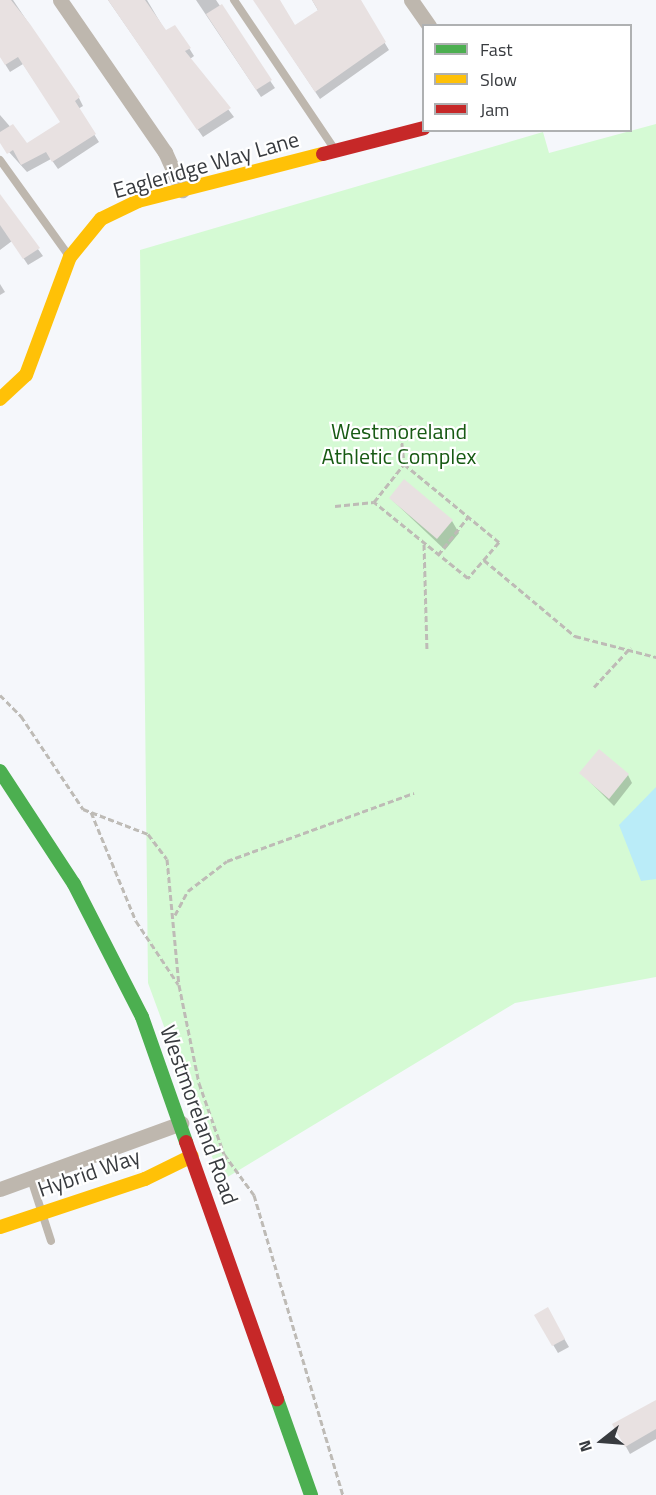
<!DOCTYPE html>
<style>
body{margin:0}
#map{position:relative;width:656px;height:1495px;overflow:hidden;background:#f5f7fb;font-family:"Titillium Web",sans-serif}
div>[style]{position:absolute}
.green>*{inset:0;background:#d5fad4}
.water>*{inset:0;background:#baecf8}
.shadow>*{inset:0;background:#0003}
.building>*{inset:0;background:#e8e1e1}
.path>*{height:3px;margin-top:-1.5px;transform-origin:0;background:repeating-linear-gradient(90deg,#bebbb6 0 6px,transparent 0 9px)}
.lane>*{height:8px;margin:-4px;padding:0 4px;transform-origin:4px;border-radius:4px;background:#beb7ae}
.street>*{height:15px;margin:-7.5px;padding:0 7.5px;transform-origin:7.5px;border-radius:7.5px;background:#beb7ae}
.fast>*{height:14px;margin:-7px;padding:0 7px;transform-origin:7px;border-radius:7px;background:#4caf50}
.slow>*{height:14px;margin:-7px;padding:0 7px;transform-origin:7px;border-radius:7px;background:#ffc107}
.jam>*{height:14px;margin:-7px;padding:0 7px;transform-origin:7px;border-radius:7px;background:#c62828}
span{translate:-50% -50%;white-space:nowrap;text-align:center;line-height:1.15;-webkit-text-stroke:4.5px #fff;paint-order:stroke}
.street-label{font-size:22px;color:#383b3f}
.park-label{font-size:22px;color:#175a13}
.legend{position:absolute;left:422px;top:24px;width:210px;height:108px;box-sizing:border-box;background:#fff;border:2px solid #afb1b2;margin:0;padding:8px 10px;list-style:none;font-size:18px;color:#383b3f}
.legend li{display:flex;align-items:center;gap:12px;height:30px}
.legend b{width:30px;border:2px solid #afb1b2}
.north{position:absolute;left:572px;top:1411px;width:60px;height:60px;-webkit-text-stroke:4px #fff;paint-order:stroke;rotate:253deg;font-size:16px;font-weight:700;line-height:24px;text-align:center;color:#383b3f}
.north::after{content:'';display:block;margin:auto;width:21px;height:27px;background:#383b3f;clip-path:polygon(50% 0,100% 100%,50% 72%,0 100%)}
</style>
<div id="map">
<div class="green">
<div style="clip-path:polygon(656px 124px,656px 977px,515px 1003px,221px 1181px,148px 983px,140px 250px,543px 132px,549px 153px)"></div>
</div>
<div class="water">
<div style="clip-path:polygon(656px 787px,656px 879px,641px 881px,619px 825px)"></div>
</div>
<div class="shadow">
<div style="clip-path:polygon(0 0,13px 0,79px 98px,83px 106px,78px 109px,99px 142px,58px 169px,51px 159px,27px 172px,0 142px,0 115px,26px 145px,62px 123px,23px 64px,10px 72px,0 56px)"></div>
<div style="clip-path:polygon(108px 0,147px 0,166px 32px,189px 48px,194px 56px,190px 59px,234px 117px,203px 137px)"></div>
<div style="clip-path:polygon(196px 0,216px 0,275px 88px,261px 97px)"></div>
<div style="clip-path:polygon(254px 0,276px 0,294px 27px,319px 12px,312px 0,359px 0,389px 50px,320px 99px)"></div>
<div style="clip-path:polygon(0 197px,43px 256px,28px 265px,12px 241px,0 250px)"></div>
<div style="clip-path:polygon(0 284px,5px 292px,0 295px)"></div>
<div style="clip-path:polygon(390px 498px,452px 521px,459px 533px,445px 550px)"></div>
<div style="clip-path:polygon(581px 773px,628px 775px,632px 783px,614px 806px)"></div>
<div style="clip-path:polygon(547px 1309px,569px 1347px,558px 1353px,536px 1316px)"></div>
<div style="clip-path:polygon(656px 1402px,656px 1439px,630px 1454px,614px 1425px)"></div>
</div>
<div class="building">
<div style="clip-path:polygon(0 0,11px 0,30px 24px,80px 97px,75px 101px,96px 134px,52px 162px,46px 152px,21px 165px,13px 150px,7px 154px,0 143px,0 132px,13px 124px,27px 143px,60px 122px,18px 57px,5px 65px,0 57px)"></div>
<div style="clip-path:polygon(108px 0,145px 0,166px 30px,175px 25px,191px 48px,185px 51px,231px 108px,197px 130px)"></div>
<div style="clip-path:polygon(253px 0,280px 0,295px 25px,318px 10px,312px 0,361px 0,386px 42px,315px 92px)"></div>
<div style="clip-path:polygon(222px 4px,272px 80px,256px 90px,206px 14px)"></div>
<div style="clip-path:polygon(0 194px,40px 248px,23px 259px,0 225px)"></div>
<div style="clip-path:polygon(404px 479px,453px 520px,437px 539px,389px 498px)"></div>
<div style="clip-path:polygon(599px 749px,629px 774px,609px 799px,579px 773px)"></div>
<div style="clip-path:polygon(548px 1307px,565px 1339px,552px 1346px,534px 1315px)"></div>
<div style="clip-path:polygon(656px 1400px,656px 1429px,625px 1447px,612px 1424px)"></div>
</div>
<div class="path">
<div style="left:400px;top:425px;width:39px;rotate:84deg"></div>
<div style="left:404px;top:464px;width:123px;rotate:39.4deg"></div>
<div style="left:499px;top:542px;width:48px;rotate:130.7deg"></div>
<div style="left:468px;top:578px;width:121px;rotate:-141deg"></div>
<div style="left:374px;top:502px;width:48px;rotate:-51.7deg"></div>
<div style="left:335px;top:506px;width:39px;rotate:-6deg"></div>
<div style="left:424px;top:544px;width:107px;rotate:88.4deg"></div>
<div style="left:438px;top:555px;width:48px;rotate:-51.7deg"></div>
<div style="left:484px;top:560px;width:119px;rotate:39.9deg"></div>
<div style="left:575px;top:636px;width:84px;rotate:14.5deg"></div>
<div style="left:594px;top:687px;width:54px;rotate:-47.2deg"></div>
<div style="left:0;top:695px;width:30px;rotate:45deg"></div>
<div style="left:21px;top:716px;width:112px;rotate:56.3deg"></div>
<div style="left:83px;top:809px;width:70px;rotate:21deg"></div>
<div style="left:148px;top:834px;width:31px;rotate:53deg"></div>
<div style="left:167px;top:859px;width:127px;rotate:84.6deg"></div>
<div style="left:179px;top:985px;width:100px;rotate:78.5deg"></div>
<div style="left:199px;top:1083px;width:75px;rotate:70.6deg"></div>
<div style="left:224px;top:1154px;width:51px;rotate:53.8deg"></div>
<div style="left:254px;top:1195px;width:313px;rotate:73.5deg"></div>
<div style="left:91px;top:812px;width:118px;rotate:67.6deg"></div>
<div style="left:136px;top:921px;width:76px;rotate:56.3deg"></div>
<div style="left:175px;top:915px;width:27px;rotate:-62deg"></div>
<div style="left:188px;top:891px;width:49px;rotate:-37.6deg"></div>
<div style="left:227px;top:861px;width:199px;rotate:-20deg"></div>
</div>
<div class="lane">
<div style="left:234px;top:0;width:179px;rotate:56deg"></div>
<div style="left:0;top:160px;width:118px;rotate:54.3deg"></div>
<div style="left:31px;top:1179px;width:65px;rotate:72.1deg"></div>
</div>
<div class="street">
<div style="left:60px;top:0;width:185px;rotate:55.4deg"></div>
<div style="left:165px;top:152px;width:42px;rotate:65.9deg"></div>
<div style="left:411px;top:0;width:32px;rotate:55deg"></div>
<div style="left:0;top:1189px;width:193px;rotate:-20deg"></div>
</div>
<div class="fast">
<div style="left:0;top:771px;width:135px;rotate:56.8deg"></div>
<div style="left:74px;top:884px;width:149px;rotate:62.9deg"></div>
<div style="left:142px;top:1017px;width:133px;rotate:70.6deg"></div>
<div style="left:277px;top:1399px;width:102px;rotate:70.5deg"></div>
</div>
<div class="slow">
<div style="left:0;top:399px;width:35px;rotate:-43deg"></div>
<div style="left:26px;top:375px;width:126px;rotate:-69.6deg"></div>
<div style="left:70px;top:257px;width:49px;rotate:-50.8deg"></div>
<div style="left:101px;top:219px;width:41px;rotate:-25.9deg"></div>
<div style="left:138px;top:201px;width:191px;rotate:-14.3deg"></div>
<div style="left:0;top:1227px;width:153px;rotate:-18.3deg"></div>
<div style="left:145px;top:1179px;width:52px;rotate:-26.1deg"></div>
</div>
<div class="jam">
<div style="left:323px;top:154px;width:104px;rotate:-14.4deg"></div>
<div style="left:186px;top:1142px;width:273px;rotate:70.5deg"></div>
</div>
<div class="street-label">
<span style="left:206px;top:165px;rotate:-16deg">Eagleridge Way Lane</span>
<span style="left:199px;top:1115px;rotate:70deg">Westmoreland Road</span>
<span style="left:89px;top:1173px;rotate:-19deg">Hybrid Way</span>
</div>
<div class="park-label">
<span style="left:399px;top:444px">Westmoreland<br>Athletic Complex</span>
</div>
<ul class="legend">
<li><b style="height:8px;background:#4caf50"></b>Fast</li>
<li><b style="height:8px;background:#ffc107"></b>Slow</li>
<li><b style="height:8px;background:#c62828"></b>Jam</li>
</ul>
<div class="north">N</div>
</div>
